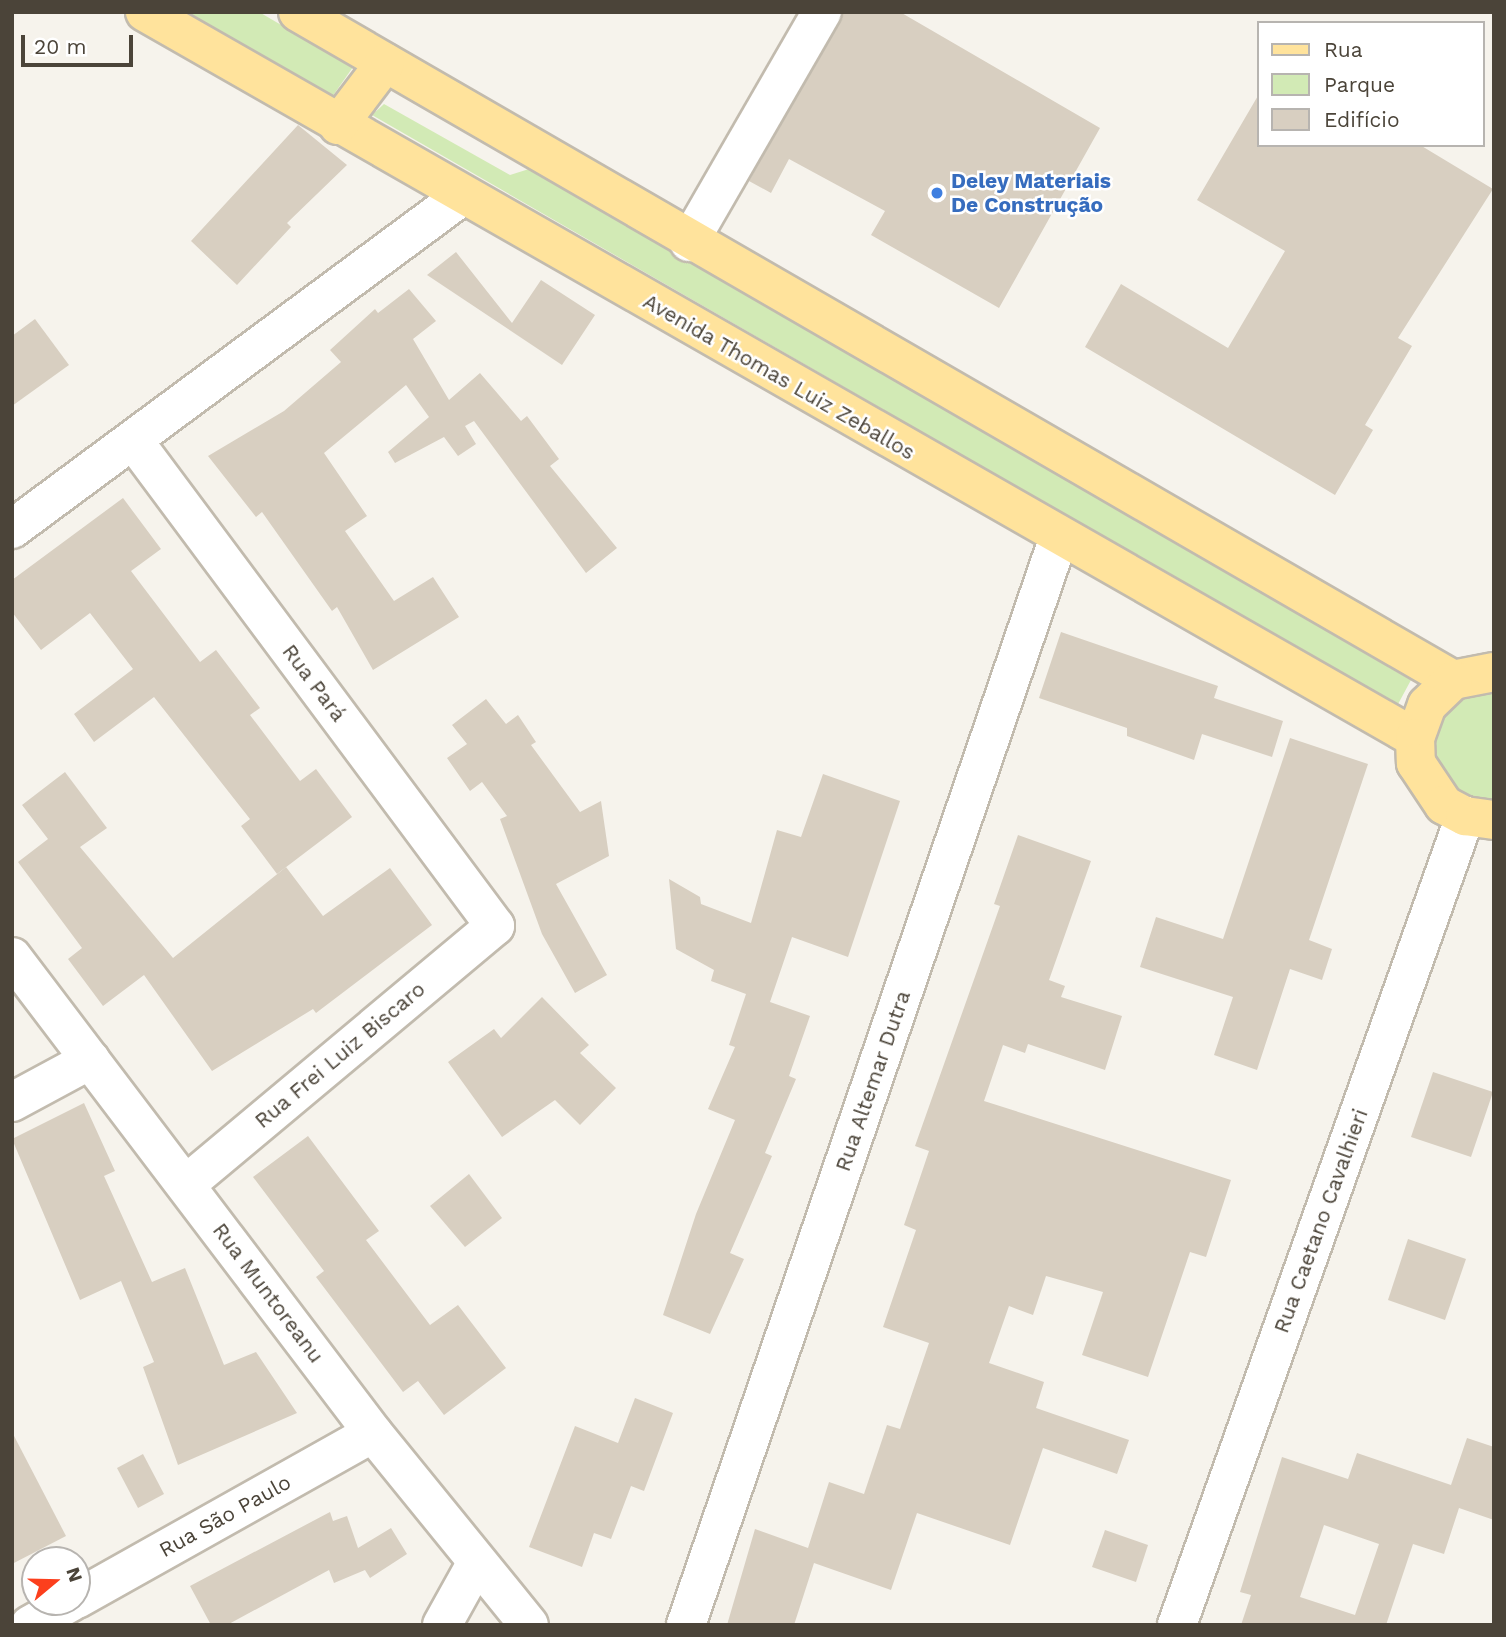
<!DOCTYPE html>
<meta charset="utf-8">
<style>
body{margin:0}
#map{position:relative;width:1506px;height:1637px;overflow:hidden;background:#f6f3ec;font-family:"Work Sans",sans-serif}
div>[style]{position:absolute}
.green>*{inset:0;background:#d2eab5}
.building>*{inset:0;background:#d8cfc1}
.roads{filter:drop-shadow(2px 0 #c2bbae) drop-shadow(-2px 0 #c2bbae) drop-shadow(0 2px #c2bbae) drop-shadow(0 -2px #c2bbae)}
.minor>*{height:38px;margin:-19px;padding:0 19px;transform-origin:19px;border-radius:19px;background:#fff}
.major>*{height:38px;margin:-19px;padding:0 19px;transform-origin:19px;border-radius:19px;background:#ffe39c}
.dots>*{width:19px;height:19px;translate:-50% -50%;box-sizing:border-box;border:4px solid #fff;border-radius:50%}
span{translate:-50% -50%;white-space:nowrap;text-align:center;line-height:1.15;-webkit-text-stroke:5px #fff;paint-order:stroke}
.shop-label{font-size:21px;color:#366cbe;font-weight:700}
.left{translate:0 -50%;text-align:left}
.street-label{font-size:21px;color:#4b4439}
.frame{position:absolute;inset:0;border:14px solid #4b4439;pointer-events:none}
.legend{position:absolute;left:1257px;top:21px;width:228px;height:126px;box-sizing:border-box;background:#fff;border:2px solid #b7b4b0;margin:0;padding:9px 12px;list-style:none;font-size:21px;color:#4b4439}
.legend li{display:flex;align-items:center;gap:14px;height:35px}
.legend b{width:35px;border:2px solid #b7b4b0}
.north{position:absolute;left:21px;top:1546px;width:70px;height:70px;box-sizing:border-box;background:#fff;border:2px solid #b7b4b0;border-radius:50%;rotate:71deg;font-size:19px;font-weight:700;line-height:28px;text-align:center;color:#4b4439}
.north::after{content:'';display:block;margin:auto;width:24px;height:32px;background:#fc3f1d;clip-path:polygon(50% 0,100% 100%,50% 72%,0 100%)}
.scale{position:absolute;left:21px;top:35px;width:112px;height:32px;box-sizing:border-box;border:4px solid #4b4439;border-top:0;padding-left:9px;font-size:21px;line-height:24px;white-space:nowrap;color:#4b4439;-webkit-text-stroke:5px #fff;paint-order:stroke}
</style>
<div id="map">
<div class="green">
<div style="clip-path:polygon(187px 12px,259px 12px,353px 67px,332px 97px)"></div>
<div style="clip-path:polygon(384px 104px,510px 175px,529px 169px,1411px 680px,1397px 706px,372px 115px)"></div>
<div style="clip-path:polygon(1494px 686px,1494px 802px,1472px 800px,1455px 791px,1433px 760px,1435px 722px,1460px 693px)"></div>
</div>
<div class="building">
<div style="clip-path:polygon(844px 12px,900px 12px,1100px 128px,999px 308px,871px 235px,885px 211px,789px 159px,771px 193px,749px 181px)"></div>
<div style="clip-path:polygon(1259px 94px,1259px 145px,1420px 145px,1493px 189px,1398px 338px,1412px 346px,1365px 425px,1373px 430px,1335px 495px,1085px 347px,1121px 284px,1228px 348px,1285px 251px,1197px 200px)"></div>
<div style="clip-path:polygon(298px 125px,347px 165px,287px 223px,291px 227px,237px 285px,191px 241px)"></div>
<div style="clip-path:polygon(456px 252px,512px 323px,541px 280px,595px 315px,562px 365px,427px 275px)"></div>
<div style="clip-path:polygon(409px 289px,436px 321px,413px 339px,449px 400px,480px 373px,521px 421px,527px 416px,559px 459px,550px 466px,617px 548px,586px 573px,474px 421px,465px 426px,476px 444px,458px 456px,444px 437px,395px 463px,388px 452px,429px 417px,406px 385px,324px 453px,367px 516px,345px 531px,394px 601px,433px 577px,459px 617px,373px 670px,337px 607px,332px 611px,262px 512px,256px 517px,208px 456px,284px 411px,341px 362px,330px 350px,375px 309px,378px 313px)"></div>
<div style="clip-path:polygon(35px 319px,69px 365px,12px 406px,12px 336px)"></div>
<div style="clip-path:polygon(123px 498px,161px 549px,131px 571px,200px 662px,216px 650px,260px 708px,250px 715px,300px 781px,316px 769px,352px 817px,277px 874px,241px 826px,250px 819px,154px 697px,94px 742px,74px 714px,133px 669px,90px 613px,41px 650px,12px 612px,12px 580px)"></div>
<div style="clip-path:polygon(1061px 632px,1218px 686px,1214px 698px,1283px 721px,1272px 757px,1202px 734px,1194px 760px,1127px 736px,1127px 728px,1039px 698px)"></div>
<div style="clip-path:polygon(486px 699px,506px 724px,518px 715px,536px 742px,531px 745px,580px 812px,601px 801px,609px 856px,556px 884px,607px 975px,575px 993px,542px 934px,500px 819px,507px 816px,482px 782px,470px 791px,447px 758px,467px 744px,452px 725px)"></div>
<div style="clip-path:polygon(1290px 738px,1368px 764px,1309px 940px,1332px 949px,1322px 980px,1290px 969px,1257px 1070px,1214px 1055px,1233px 997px,1140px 967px,1156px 917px,1223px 939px)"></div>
<div style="clip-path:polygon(65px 772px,107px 828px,80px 847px,173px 958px,286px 867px,323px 916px,390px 868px,432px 925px,316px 1013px,313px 1009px,212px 1071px,144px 975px,103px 1006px,68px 959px,82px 948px,18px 862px,48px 839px,22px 805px)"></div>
<div style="clip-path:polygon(823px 774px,900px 801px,848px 957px,792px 937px,770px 1002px,810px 1016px,789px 1076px,796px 1079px,765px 1153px,772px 1156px,730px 1253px,744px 1259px,710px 1334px,663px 1315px,696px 1214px,735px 1120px,708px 1109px,735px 1047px,729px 1045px,746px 994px,711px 981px,714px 970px,676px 949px,669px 879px,700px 897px,701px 904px,751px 923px,777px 830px,801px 837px)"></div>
<div style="clip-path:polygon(1018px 835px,1091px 861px,1049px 980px,1065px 986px,1061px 997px,1122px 1016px,1105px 1070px,1028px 1044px,1025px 1053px,1003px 1045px,984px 1101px,1231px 1180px,1206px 1257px,1190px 1252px,1148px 1377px,1082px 1355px,1103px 1292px,1046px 1276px,1033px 1315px,1009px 1306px,989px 1363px,1044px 1382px,1036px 1408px,1129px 1440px,1117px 1474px,1043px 1448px,1010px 1545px,917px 1513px,891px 1590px,814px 1563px,794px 1625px,727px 1625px,755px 1529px,808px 1548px,829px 1482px,864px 1494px,887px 1425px,900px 1429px,929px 1343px,883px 1327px,916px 1230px,904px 1225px,929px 1151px,915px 1146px,1000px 906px,994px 904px)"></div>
<div style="clip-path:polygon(542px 997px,589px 1045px,580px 1053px,616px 1088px,580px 1125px,555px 1100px,502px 1137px,448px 1062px,494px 1029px,501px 1038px)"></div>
<div style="clip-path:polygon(1433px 1072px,1493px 1092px,1471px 1157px,1411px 1137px)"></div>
<div style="clip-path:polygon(84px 1103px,115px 1171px,104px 1176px,152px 1282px,185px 1268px,224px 1365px,256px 1352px,297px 1413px,178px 1465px,143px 1367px,154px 1362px,121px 1281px,80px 1300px,12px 1139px)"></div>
<div style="clip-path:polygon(308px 1136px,379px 1231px,366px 1240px,430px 1325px,458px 1305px,506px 1368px,444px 1415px,418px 1381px,403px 1392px,316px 1277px,324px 1271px,253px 1177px)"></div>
<div style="clip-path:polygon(469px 1174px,502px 1218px,465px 1247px,430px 1206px)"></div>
<div style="clip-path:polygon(1408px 1239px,1466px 1259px,1445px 1320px,1388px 1300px)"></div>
<div style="clip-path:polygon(635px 1398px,673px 1413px,644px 1491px,631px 1486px,611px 1539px,594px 1533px,582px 1567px,529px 1547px,575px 1426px,618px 1443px)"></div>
<div style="clip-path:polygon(12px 1432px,66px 1536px,12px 1564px)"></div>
<div style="clip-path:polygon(evenodd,1467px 1438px,1494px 1447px,1494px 1520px,1459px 1508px,1444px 1554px,1413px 1544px,1386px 1625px,1241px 1625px,1251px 1595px,1240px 1592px,1282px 1457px,1348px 1479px,1357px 1453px,1451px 1485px,1467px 1438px,1324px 1525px,1379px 1544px,1355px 1615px,1300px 1597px,1324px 1525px)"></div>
<div style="clip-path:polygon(143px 1454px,164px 1494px,138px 1508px,117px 1468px)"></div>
<div style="clip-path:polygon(330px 1512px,333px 1521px,347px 1516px,358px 1548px,391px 1528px,407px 1554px,370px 1578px,365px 1570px,334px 1583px,329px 1570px,227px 1625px,211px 1625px,190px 1586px)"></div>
<div style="clip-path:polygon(1105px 1530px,1148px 1545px,1136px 1582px,1092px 1567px)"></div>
</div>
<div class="roads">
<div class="minor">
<div style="left:689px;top:242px;width:266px;rotate:-60deg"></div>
<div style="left:133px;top:440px;width:606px;rotate:53.32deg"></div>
<div style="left:495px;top:926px;width:403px;rotate:140.1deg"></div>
<div style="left:12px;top:529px;width:560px;rotate:-36.5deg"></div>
<div style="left:12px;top:957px;width:597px;rotate:52.82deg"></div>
<div style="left:373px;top:1433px;width:247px;rotate:50.9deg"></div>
<div style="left:12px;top:1102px;width:89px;rotate:-28.3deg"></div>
<div style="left:77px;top:1599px;width:339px;rotate:-29.3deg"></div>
<div style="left:30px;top:1625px;width:47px;rotate:-29.3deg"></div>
<div style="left:442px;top:1625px;width:70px;rotate:-60.9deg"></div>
<div style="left:686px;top:1625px;width:1150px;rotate:-71.08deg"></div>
<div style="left:1177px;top:1625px;width:859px;rotate:-70.4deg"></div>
</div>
<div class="major">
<div style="left:145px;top:12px;width:1463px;rotate:29.75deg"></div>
<div style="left:298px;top:12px;width:1334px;rotate:30.04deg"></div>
<div style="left:338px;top:125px;width:78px;rotate:-52.8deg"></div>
<div style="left:1494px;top:672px;width:42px;rotate:169deg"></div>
<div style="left:1453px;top:680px;width:36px;rotate:136deg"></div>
<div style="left:1427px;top:705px;width:35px;rotate:110deg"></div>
<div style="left:1415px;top:738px;width:25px;rotate:88deg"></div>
<div style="left:1416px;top:763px;width:50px;rotate:56.3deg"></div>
<div style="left:1444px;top:805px;width:24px;rotate:28deg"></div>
<div style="left:1465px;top:816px;width:29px;rotate:8deg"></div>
</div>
</div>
<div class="dots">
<div style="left:937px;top:193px;background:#3f7fe0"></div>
</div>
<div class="shop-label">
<span class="left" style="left:951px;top:193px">Deley Materiais<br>De Construção</span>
</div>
<div class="street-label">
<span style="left:779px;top:377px;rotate:30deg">Avenida Thomas Luiz Zeballos</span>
<span style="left:314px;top:683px;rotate:53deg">Rua Pará</span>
<span style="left:340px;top:1055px;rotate:-40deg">Rua Frei Luiz Biscaro</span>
<span style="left:873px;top:1081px;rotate:-71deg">Rua Altemar Dutra</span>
<span style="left:1321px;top:1221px;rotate:-70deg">Rua Caetano Cavalhieri</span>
<span style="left:268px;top:1293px;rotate:53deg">Rua Muntoreanu</span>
<span style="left:225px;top:1516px;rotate:-29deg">Rua São Paulo</span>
</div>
<div class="frame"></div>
<ul class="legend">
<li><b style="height:9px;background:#ffe39c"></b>Rua</li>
<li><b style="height:19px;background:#d2eab5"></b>Parque</li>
<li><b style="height:19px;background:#d8cfc1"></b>Edifício</li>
</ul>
<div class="north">N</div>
<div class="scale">20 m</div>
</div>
